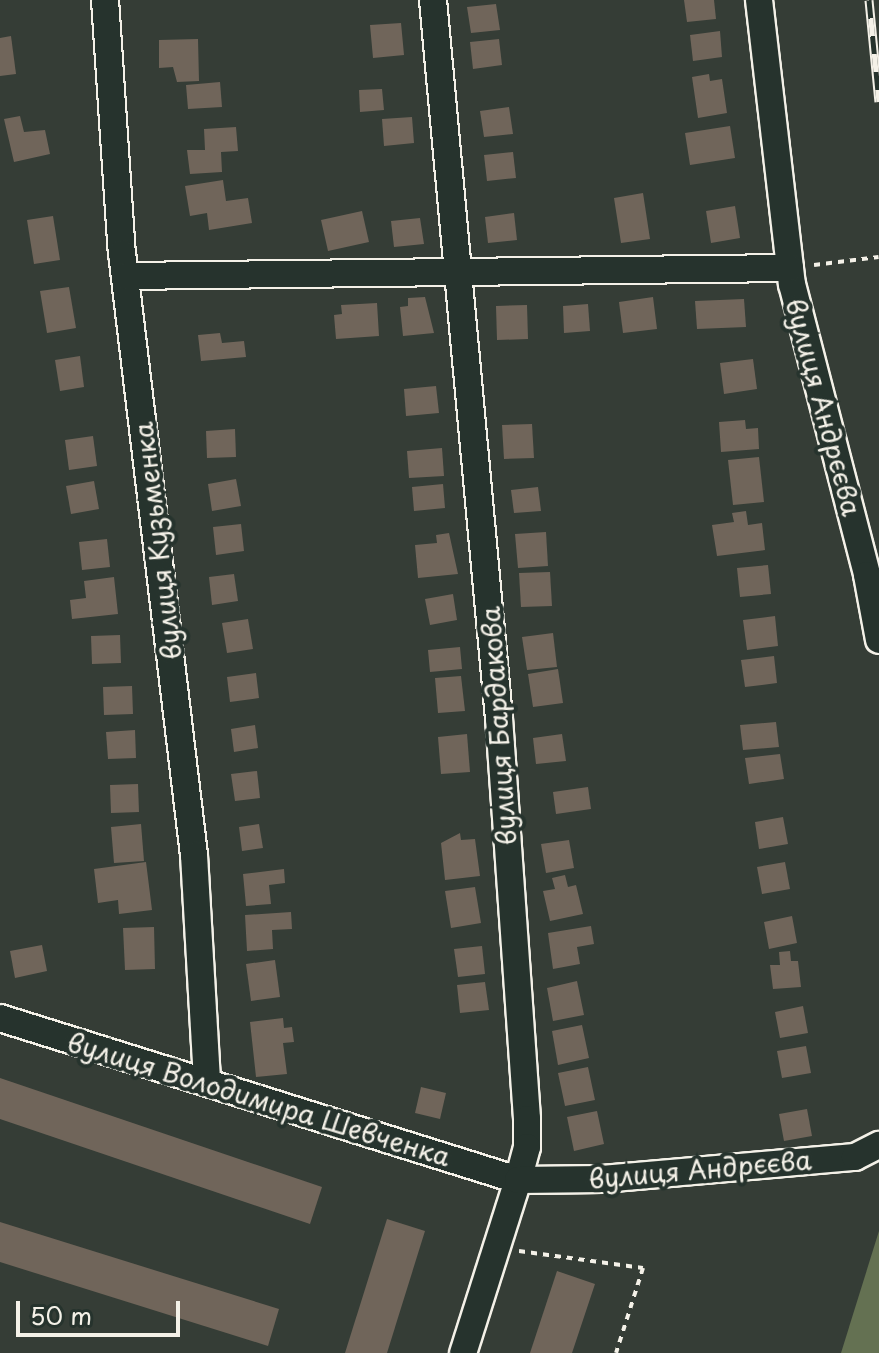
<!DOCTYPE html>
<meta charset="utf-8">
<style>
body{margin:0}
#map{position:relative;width:879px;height:1353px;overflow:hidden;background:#353d36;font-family:"Playpen Sans",sans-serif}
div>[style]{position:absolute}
.green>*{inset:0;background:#647152}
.building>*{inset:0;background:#70655a}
.path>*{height:4px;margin-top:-2px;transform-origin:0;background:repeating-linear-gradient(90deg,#f4f1e8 0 6px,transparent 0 12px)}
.roads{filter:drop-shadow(2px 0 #f4f1e8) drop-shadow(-2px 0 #f4f1e8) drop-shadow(0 2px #f4f1e8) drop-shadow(0 -2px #f4f1e8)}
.minor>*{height:26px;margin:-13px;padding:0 13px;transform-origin:13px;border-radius:13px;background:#26332d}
.rail>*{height:9px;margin-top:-4.5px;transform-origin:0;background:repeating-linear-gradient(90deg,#26332d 0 18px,#f4f1e8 0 36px);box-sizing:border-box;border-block:2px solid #f4f1e8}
span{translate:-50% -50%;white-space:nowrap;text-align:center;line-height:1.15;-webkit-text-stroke:8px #26332d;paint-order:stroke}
.street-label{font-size:26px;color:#f4f1e8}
.scale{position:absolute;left:16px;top:1301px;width:164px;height:36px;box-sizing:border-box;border:4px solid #f4f1e8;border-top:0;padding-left:10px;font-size:24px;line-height:28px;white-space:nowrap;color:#f4f1e8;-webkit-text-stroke:6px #26332d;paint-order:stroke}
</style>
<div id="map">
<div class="green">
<div style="clip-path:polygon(879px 1231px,879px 1353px,841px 1353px)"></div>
</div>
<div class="building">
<div style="clip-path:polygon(684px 0,714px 0,716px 19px,687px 22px)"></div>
<div style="clip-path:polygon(496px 4px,500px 30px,471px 33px,467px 7px)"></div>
<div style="clip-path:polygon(401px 23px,404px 55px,373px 58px,370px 25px)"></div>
<div style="clip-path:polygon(720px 31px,722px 57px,693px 61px,690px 35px)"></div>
<div style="clip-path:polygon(11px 36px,16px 74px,0 76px,0 38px)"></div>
<div style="clip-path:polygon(198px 39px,199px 81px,177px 82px,173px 67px,159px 68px,159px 40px)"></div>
<div style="clip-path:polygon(499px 39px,502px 65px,473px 69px,470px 42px)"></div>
<div style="clip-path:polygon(709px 74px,710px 81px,722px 79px,727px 113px,698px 118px,692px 77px)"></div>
<div style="clip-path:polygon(220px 82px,222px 107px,188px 109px,186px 85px)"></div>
<div style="clip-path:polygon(382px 89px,384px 110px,360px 112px,359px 90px)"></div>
<div style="clip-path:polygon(509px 107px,513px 134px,484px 137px,480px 111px)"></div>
<div style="clip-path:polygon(20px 116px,24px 132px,45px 130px,50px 154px,14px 162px,4px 119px)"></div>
<div style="clip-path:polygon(412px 117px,414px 143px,384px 146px,382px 119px)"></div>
<div style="clip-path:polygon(730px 126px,735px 158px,690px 165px,685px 133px)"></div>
<div style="clip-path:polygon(236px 127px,238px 151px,221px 152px,222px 172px,190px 174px,187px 150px,205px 150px,204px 129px)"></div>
<div style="clip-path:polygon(513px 152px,516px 178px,487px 181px,484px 155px)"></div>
<div style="clip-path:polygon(223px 180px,226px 201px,248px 198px,252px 223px,209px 230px,207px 213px,190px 216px,185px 186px)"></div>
<div style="clip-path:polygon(643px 193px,650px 239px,621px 243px,614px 198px)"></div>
<div style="clip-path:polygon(735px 206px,740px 238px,711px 243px,706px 211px)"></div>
<div style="clip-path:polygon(362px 211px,369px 242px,328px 251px,321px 220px)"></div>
<div style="clip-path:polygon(514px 213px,517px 240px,488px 243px,485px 217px)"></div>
<div style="clip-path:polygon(53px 216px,60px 260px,34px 264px,27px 220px)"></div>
<div style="clip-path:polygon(420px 218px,424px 244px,394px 247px,391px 221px)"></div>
<div style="clip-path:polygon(69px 287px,76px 328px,47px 333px,40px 291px)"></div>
<div style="clip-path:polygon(425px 297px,434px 333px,403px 336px,400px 307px,408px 306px,408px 298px)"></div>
<div style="clip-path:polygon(653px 297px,657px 329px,623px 333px,619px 302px)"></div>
<div style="clip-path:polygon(744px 299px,746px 327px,697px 329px,695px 301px)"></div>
<div style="clip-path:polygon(377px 303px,379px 336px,336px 339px,334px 315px,342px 314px,341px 305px)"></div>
<div style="clip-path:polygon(588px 304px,590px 331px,564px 333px,563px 306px)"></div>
<div style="clip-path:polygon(527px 305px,528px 339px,497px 340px,496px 306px)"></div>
<div style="clip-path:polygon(220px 333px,222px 343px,244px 341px,246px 357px,201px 361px,198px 335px)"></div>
<div style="clip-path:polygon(80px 356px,84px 387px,60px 391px,55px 360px)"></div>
<div style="clip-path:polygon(753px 359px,757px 389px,724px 394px,720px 363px)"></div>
<div style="clip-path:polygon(436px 386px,439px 413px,406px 416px,404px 389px)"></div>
<div style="clip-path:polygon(745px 420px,746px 429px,758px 428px,759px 449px,721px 452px,719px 422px)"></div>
<div style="clip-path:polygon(532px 424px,534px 458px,504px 459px,502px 425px)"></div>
<div style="clip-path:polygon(235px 429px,236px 457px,207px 458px,206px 431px)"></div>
<div style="clip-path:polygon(93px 436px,97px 466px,69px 470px,65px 440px)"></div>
<div style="clip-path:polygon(442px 448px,444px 476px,409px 478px,407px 451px)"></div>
<div style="clip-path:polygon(759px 457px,764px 502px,733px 505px,728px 460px)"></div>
<div style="clip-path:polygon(236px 479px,241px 506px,212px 511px,208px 484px)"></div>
<div style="clip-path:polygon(94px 481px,99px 509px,71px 514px,66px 486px)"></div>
<div style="clip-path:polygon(443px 484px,445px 508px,414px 511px,412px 487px)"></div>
<div style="clip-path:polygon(538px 487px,541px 511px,514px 513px,511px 490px)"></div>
<div style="clip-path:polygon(746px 511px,748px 525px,762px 523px,765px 550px,717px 556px,712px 525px,734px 522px,732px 513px)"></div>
<div style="clip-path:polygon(241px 524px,244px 551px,216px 555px,213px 527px)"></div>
<div style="clip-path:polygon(546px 532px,548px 566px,518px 568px,515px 534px)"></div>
<div style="clip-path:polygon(449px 533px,458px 574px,418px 578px,415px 545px,437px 543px,436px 535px)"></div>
<div style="clip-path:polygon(107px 539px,110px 567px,82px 570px,79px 542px)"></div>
<div style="clip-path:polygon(768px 565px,771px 594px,740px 597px,737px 568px)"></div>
<div style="clip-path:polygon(550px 572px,552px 606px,521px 607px,519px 573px)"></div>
<div style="clip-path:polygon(234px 574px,238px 601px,212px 605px,209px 577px)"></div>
<div style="clip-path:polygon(114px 577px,118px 614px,72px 619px,70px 600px,86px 598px,84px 581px)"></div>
<div style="clip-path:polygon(453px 594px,457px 620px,430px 625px,425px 599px)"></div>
<div style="clip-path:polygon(775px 616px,778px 646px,747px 650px,743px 620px)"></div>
<div style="clip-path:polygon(248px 619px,253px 649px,227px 653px,222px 623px)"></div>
<div style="clip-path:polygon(553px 633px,557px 667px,527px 670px,522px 637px)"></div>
<div style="clip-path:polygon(120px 635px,121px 663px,92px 664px,91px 636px)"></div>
<div style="clip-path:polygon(460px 647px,462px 669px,430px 672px,428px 650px)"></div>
<div style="clip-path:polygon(774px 656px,777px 683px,745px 687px,741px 660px)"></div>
<div style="clip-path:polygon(558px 669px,563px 703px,533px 707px,528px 674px)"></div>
<div style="clip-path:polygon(256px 673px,259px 698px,230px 702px,227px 677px)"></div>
<div style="clip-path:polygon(461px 676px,465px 711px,438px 713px,435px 678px)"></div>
<div style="clip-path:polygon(132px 686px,133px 714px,104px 715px,103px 687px)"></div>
<div style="clip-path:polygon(776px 722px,779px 747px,743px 750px,740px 725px)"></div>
<div style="clip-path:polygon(255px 725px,258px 748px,234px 752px,231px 729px)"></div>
<div style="clip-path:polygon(135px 730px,136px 758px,108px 759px,106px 732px)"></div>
<div style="clip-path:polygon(467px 734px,470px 772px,441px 774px,438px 737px)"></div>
<div style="clip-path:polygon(562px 734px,566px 761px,536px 764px,533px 738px)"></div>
<div style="clip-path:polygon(780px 754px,784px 779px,749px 784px,745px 758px)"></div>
<div style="clip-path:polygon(257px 771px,260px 798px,235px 801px,231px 774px)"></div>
<div style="clip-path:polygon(138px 784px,139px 812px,111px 813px,110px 785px)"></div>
<div style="clip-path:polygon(588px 787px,591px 809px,556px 814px,553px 792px)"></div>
<div style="clip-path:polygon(783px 817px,788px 844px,759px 849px,755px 822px)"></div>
<div style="clip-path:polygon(141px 824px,144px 861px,114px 863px,111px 827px)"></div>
<div style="clip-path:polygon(259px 824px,263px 848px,242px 851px,239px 827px)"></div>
<div style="clip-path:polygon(460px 833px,461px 840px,475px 839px,480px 876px,445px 880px,441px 843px)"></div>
<div style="clip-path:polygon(569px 840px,574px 868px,546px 873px,541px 844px)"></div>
<div style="clip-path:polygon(146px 862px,152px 910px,119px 914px,118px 900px,98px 903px,94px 869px)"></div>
<div style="clip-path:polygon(785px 862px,790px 889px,762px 894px,757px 867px)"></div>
<div style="clip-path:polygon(284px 869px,285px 883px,269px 885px,271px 904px,246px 906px,243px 874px)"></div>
<div style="clip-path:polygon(565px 875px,568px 887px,576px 885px,583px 914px,550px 921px,543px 891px,555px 889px,552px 878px)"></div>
<div style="clip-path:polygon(475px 887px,481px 923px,451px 928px,445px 891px)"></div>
<div style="clip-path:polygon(291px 912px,292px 929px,272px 930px,273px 949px,247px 951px,245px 915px)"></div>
<div style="clip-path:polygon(792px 916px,797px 943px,769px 949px,764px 922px)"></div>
<div style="clip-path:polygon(591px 926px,594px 944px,577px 947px,580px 964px,553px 969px,548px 933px)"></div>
<div style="clip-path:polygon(154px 927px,155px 969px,125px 970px,123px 928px)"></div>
<div style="clip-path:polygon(42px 945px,47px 971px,15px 978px,10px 951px)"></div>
<div style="clip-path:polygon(482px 946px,485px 974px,458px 977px,454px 949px)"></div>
<div style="clip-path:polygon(790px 951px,791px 961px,798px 961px,801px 987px,773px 989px,770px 965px,780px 965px,779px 952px)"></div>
<div style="clip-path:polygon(275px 960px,280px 997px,251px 1001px,246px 964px)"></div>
<div style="clip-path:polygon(577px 981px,584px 1015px,553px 1021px,547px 988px)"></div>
<div style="clip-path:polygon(485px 982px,489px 1010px,460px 1013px,457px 985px)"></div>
<div style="clip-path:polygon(803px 1006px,808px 1033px,780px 1038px,775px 1012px)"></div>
<div style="clip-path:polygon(283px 1018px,284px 1028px,292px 1027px,294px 1042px,283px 1043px,287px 1074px,256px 1077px,250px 1022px)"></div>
<div style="clip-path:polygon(582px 1025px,589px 1058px,558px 1065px,552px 1031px)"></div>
<div style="clip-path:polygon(806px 1046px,811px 1073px,782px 1078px,777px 1051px)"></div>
<div style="clip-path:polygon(588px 1067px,595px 1100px,565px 1106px,558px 1073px)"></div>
<div style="clip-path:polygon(0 1078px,322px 1187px,310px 1224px,0 1119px)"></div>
<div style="clip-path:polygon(421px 1087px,446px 1093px,440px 1119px,415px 1113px)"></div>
<div style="clip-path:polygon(807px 1109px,812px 1136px,784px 1141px,779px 1114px)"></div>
<div style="clip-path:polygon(597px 1111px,604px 1144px,574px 1151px,567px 1117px)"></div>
<div style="clip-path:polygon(387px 1219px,425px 1231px,387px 1353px,345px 1353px)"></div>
<div style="clip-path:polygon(0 1222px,279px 1309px,268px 1346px,0 1262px)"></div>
<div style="clip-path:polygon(557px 1271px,595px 1284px,572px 1353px,530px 1353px)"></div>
</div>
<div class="path">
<div style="left:814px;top:265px;width:65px;rotate:-7deg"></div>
<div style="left:519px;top:1251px;width:125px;rotate:7.8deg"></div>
<div style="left:643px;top:1268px;width:89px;rotate:107.6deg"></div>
</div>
<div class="roads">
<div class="minor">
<div style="left:105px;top:0;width:254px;rotate:86.2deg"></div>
<div style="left:122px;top:253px;width:606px;rotate:83.18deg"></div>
<div style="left:194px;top:855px;width:227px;rotate:86.7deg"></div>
<div style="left:433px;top:0;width:721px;rotate:84.75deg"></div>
<div style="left:499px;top:718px;width:402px;rotate:86deg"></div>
<div style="left:527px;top:1119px;width:28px;rotate:90deg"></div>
<div style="left:527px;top:1147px;width:34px;rotate:105deg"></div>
<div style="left:518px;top:1180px;width:182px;rotate:107.6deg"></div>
<div style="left:759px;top:0;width:286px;rotate:83.4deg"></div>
<div style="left:792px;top:284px;width:301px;rotate:75.5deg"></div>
<div style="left:867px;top:575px;width:66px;rotate:79.5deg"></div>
<div style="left:125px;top:276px;width:665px;rotate:-0.69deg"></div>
<div style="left:0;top:1018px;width:543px;rotate:17.37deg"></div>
<div style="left:518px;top:1180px;width:84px;rotate:-0.7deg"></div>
<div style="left:602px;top:1179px;width:254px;rotate:-5deg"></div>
<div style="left:855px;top:1157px;width:27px;rotate:-27deg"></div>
</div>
</div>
<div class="rail">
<div style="left:869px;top:0;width:102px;rotate:84.4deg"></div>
</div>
<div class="street-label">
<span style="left:824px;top:407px;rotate:75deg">вулиця Андрєєва</span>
<span style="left:157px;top:541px;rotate:-97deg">вулиця Кузьменка</span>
<span style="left:498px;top:726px;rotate:-94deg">вулиця Бардакова</span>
<span style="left:259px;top:1099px;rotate:17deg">вулиця Володимира Шевченка</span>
<span style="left:700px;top:1169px;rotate:-5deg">вулиця Андрєєва</span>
</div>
<div class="scale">50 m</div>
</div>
